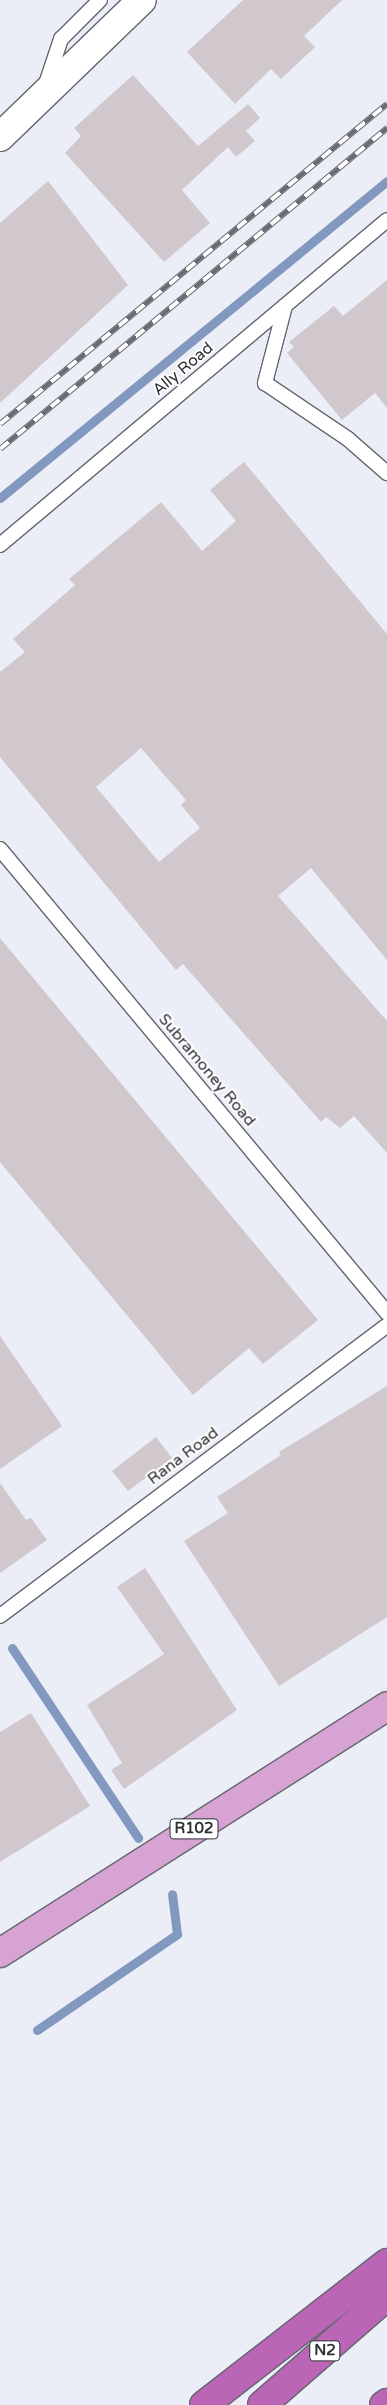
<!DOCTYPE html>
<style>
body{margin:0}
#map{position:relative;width:387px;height:2405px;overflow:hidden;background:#ebeef7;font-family:"Varela Round",sans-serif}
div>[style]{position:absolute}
.stream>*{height:9px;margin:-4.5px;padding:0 4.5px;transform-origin:4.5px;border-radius:4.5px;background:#8398bf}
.building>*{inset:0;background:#d0c8cd}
.roads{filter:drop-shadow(1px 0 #64676f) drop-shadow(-1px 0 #64676f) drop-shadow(0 1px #64676f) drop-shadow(0 -1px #64676f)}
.lane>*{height:14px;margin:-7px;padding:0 7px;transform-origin:7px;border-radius:7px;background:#fff}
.secondary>*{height:28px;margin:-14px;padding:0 14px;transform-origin:14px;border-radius:14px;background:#fff}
.primary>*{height:28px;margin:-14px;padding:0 14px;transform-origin:14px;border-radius:14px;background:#d6a3d3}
.highway>*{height:28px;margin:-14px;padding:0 14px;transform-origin:14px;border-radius:14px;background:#ba65b5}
.rail>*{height:5.5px;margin-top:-2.75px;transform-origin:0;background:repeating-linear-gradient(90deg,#fff 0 11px,#696b70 0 22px);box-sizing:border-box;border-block:1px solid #696b70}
span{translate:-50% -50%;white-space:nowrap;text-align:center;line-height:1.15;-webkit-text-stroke:4px #fff;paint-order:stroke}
.shield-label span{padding:1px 4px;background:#fff;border:1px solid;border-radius:4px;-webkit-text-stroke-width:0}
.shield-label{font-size:15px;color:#2e3033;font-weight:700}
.street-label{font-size:16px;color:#2e3033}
</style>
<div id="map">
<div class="stream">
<div style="left:0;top:498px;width:500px;rotate:-39.32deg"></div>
<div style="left:12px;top:1648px;width:228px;rotate:56.4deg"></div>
<div style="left:37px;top:2030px;width:170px;rotate:-34.4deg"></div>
<div style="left:177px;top:1934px;width:40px;rotate:-97.1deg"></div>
</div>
<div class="building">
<div style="clip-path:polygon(243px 0,342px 0,304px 36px,315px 47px,281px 79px,271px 69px,235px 104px,187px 52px)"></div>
<div style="clip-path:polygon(133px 75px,198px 146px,248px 104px,260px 118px,246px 131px,255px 141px,236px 157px,228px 147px,182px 190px,210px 223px,164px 262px,65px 153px,81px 136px,74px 128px)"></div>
<div style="clip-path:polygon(48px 181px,128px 285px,0 403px,0 223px)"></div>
<div style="clip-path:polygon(387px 280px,387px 408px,375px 393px,342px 420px,287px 353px,294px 347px,289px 342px,334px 306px,343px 316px)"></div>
<div style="clip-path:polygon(evenodd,244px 462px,387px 634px,387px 960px,311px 868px,278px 896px,387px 1021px,387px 1153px,354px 1116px,340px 1128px,326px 1117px,321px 1122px,183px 964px,176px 970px,0 757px,0 672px,25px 652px,13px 639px,75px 585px,69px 579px,161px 502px,202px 551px,236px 521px,210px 490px,244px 462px,141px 748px,186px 800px,181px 805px,200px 828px,159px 862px,96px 787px,141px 748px)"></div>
<div style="clip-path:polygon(0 938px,318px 1320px,263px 1364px,249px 1348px,193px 1395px,0 1162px)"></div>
<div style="clip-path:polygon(0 1336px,62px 1426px,0 1469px)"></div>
<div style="clip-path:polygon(387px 1386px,387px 1617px,279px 1686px,184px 1541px,228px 1513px,217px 1497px,281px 1455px,279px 1452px)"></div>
<div style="clip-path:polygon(156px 1437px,172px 1458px,128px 1491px,112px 1471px)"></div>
<div style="clip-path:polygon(0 1483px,26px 1520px,31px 1518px,47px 1540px,0 1573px)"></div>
<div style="clip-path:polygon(145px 1568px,237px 1710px,124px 1789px,111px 1770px,122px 1763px,87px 1705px,164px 1654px,117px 1587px)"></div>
<div style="clip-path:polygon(31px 1713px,90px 1806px,0 1862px,0 1732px)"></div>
</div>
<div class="roads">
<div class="lane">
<div style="left:45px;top:87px;width:51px;rotate:-71.6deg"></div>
<div style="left:61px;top:39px;width:55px;rotate:-45deg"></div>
<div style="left:285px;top:306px;width:80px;rotate:104.6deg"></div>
<div style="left:265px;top:383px;width:100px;rotate:34deg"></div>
<div style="left:348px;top:439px;width:52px;rotate:41.1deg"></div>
<div style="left:0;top:545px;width:505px;rotate:-40.02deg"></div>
<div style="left:0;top:849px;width:604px;rotate:50.17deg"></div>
<div style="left:0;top:1616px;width:484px;rotate:-36.9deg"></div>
</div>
<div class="secondary">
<div style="left:0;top:137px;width:197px;rotate:-44deg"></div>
</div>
<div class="primary">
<div style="left:0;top:1953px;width:459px;rotate:-32.5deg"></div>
</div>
<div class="highway">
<div style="left:204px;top:2405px;width:232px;rotate:-37.8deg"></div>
<div style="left:262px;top:2405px;width:166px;rotate:-41.1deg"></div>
<div style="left:384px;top:2405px;width:4px;rotate:-34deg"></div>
</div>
</div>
<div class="rail">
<div style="left:0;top:424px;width:502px;rotate:-39.59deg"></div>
<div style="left:0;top:449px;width:503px;rotate:-39.67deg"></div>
</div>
<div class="shield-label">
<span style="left:194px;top:1829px">R102</span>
<span style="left:325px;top:2351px">N2</span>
</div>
<div class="street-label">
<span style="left:183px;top:369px;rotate:-40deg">Ally Road</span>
<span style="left:207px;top:1070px;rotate:50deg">Subramoney Road</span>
<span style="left:183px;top:1456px;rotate:-37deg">Rana Road</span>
</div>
</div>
